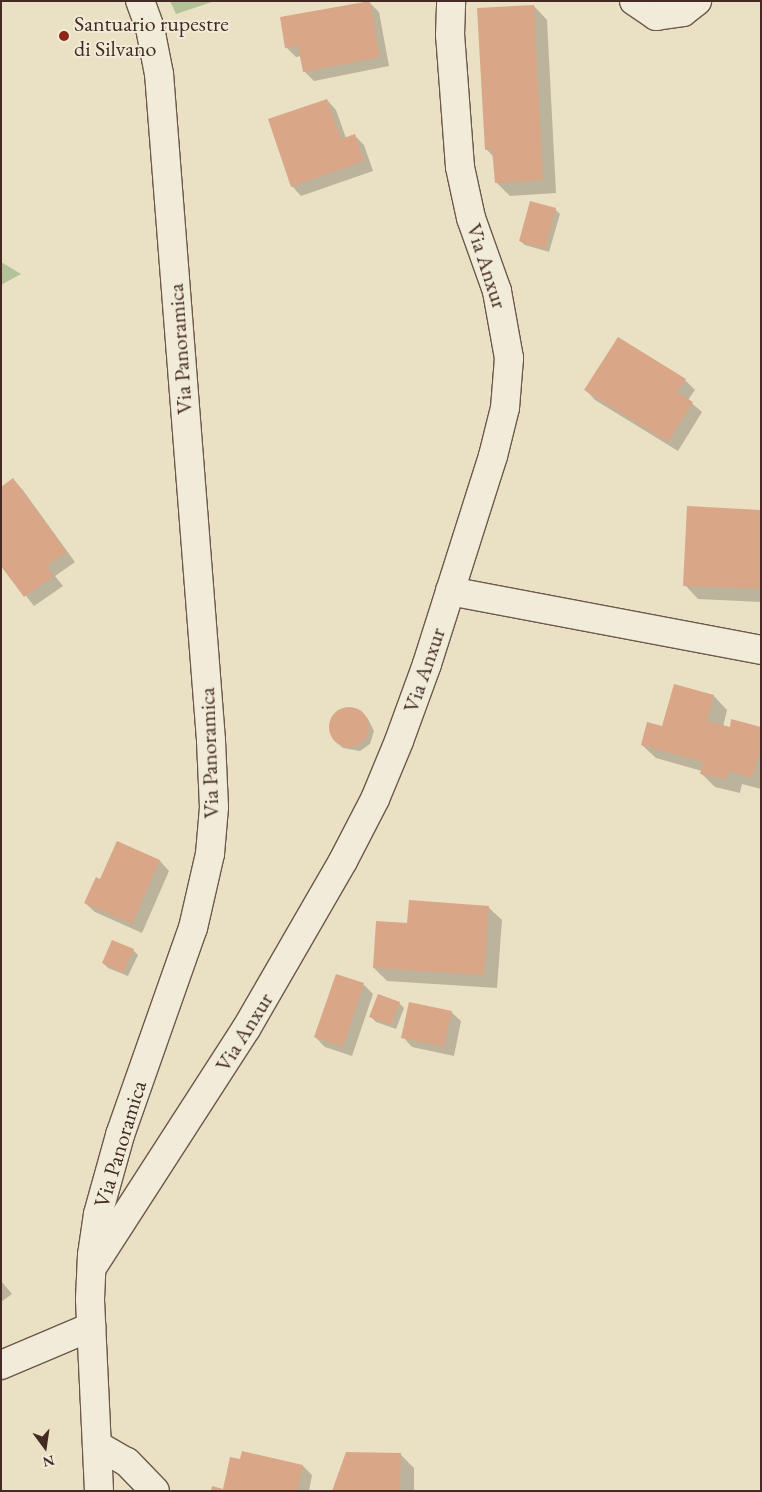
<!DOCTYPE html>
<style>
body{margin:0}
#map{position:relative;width:762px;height:1492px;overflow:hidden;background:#eae0c4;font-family:"EB Garamond",serif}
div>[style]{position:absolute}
.green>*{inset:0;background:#b4c397}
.shadow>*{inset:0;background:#0003}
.building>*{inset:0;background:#d9a787}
.round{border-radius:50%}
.roads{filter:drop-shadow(1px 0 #6d584a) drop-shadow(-1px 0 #6d584a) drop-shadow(0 1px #6d584a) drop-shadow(0 -1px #6d584a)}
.minor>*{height:28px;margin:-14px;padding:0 14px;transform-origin:14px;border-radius:14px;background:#f1ebd9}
.dots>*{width:14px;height:14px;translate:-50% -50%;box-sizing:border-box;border:2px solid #f1ebd9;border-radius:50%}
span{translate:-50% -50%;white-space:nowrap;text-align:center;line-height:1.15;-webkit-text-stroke:4px #f1ebd9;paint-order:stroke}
.poi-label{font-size:22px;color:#432a22}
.left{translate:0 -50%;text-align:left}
.street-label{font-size:22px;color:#432a22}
.frame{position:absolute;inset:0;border:2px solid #432a22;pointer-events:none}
.north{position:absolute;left:20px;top:1422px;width:50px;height:50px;-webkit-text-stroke:4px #f1ebd9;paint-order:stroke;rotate:166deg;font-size:14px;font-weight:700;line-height:20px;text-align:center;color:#432a22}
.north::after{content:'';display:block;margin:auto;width:18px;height:22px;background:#432a22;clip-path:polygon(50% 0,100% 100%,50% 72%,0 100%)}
</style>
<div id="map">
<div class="green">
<div style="clip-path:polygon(170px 1px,215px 1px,176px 14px)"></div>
<div style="clip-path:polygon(1px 262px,21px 274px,1px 285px)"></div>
</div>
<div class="shadow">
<div style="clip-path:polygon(369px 2px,379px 12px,389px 66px,314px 81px,304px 71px,301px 56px,296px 57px,286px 47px)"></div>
<div style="clip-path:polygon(534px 6px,547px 20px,556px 193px,510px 196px,496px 182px,494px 157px,486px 149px)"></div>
<div style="clip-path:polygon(327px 100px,336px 110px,346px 138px,354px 135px,364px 145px,373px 171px,301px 196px,292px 186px)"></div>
<div style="clip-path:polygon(555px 209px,560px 214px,549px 252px,525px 245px,520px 241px)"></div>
<div style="clip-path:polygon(685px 380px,695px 390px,688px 400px,702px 412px,678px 451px,595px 400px,586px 390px)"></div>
<div style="clip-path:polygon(13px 480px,22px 489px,75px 562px,55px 576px,63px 586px,34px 606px,1px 564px)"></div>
<div style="clip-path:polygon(761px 511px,761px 602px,698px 599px,685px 585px)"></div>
<div style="clip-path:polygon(714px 696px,727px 710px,723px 727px,761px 728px,761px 789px,742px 784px,740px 793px,715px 787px,701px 773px,702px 771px,656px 758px,642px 745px,663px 727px)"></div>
<div style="clip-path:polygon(345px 708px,358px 710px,368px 719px,374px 731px,370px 744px,360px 751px,343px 748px,333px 739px,330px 728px,334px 715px)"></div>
<div style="clip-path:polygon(118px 843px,160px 861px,169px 871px,142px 933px,95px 912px,85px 903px,101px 881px)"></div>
<div style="clip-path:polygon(488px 907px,502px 920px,497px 988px,387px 981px,374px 968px,408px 925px)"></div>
<div style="clip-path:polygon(133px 950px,138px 955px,128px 976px,108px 968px,103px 963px)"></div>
<div style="clip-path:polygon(336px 975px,364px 985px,373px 994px,352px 1056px,325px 1047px,315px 1037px)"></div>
<div style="clip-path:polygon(399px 1003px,404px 1008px,396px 1029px,376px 1022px,371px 1017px)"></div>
<div style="clip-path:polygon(451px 1012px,461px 1021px,454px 1056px,412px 1047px,403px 1037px)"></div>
<div style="clip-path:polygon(1px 1281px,12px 1294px,1px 1302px)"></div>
<div style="clip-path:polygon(400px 1454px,414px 1468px,414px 1491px,333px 1491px)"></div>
<div style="clip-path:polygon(303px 1466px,312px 1475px,309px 1491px,212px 1491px,224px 1490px)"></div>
</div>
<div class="building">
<div style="clip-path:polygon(370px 1px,380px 57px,303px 72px,298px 46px,285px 48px,280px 17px)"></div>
<div style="clip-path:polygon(534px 5px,543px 180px,495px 183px,492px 149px,485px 150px,477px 8px)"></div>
<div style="clip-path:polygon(327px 99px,341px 139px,355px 134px,364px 161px,291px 187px,268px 119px)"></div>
<div style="clip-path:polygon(530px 201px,556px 208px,545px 249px,519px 241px)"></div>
<div style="clip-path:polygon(618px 337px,686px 379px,677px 392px,693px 402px,668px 442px,584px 390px)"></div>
<div style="clip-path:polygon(13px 478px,67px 552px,47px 566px,54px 576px,24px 597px,1px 566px,1px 487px)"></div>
<div style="clip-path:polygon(687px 506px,761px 510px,761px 589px,683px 586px)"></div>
<div style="clip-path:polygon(674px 684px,714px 695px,707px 721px,730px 727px,731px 719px,761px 727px,761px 747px,752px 778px,729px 771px,726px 780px,700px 774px,703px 762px,641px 745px,647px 722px,662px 726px)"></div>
<div class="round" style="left:329px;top:707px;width:40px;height:40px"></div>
<div style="clip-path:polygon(117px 841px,160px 860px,132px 924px,84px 903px,96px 877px,100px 879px)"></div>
<div style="clip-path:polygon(409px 900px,489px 906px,484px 975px,373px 968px,376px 921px,407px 923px)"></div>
<div style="clip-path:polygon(112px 940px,134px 949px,123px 973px,102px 963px)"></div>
<div style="clip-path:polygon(336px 974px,364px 983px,343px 1047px,314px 1037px)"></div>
<div style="clip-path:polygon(378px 994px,400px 1002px,391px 1025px,369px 1017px)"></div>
<div style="clip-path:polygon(409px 1002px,452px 1011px,444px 1047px,401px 1038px)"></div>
<div style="clip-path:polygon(242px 1451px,303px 1465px,297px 1491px,211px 1491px,212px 1486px,223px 1489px,230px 1457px,240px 1459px)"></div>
<div style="clip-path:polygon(346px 1452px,401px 1453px,400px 1491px,332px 1491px)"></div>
</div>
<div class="roads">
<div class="minor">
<div style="left:634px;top:1px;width:27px;rotate:34deg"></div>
<div style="left:656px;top:16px;width:27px;rotate:-8deg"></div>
<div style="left:683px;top:12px;width:18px;rotate:-38deg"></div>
<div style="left:450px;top:591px;width:317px;rotate:10.7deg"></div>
<div style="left:95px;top:1263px;width:278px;rotate:-57.2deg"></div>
<div style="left:246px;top:1029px;width:194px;rotate:-60deg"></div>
<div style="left:343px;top:861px;width:70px;rotate:-62.7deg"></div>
<div style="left:375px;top:799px;width:63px;rotate:-67.5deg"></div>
<div style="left:399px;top:741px;width:82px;rotate:-70deg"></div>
<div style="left:427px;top:664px;width:218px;rotate:-72.4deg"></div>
<div style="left:493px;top:456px;width:49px;rotate:-76deg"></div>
<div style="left:505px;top:408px;width:50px;rotate:-85.4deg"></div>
<div style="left:509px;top:358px;width:68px;rotate:-100.2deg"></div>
<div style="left:497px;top:291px;width:77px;rotate:-109.6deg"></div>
<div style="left:471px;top:218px;width:52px;rotate:-102.2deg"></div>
<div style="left:460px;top:167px;width:132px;rotate:-94.3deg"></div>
<div style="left:450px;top:35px;width:34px;rotate:-88deg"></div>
<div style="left:1px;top:1365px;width:98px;rotate:-22.9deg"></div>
<div style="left:97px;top:1445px;width:34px;rotate:30deg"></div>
<div style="left:127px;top:1462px;width:40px;rotate:46deg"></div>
<div style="left:99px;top:1491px;width:192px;rotate:-92.7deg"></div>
<div style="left:90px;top:1299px;width:44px;rotate:-87.4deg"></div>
<div style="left:92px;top:1255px;width:41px;rotate:-81.7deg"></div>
<div style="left:98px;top:1214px;width:82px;rotate:-74.4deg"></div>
<div style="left:120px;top:1135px;width:219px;rotate:-70.6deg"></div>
<div style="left:193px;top:928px;width:76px;rotate:-77.1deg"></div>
<div style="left:210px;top:854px;width:47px;rotate:-85.1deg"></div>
<div style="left:214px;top:807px;width:67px;rotate:-92.6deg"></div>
<div style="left:211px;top:740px;width:668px;rotate:-94.46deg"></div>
<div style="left:159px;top:74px;width:47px;rotate:-101.1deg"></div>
<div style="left:150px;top:28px;width:29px;rotate:-110deg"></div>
</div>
</div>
<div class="dots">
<div style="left:64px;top:36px;background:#8f2418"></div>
</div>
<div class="poi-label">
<span class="left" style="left:74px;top:36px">Santuario rupestre<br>di Silvano</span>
</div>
<div class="street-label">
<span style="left:487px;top:266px;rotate:72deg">Via Anxur</span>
<span style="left:180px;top:349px;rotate:-94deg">Via Panoramica</span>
<span style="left:424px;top:670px;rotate:-71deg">Via Anxur</span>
<span style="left:209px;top:753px;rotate:-92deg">Via Panoramica</span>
<span style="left:244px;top:1032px;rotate:-58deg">Via Anxur</span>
<span style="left:120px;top:1144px;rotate:-73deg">Via Panoramica</span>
</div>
<div class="frame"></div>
<div class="north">N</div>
</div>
